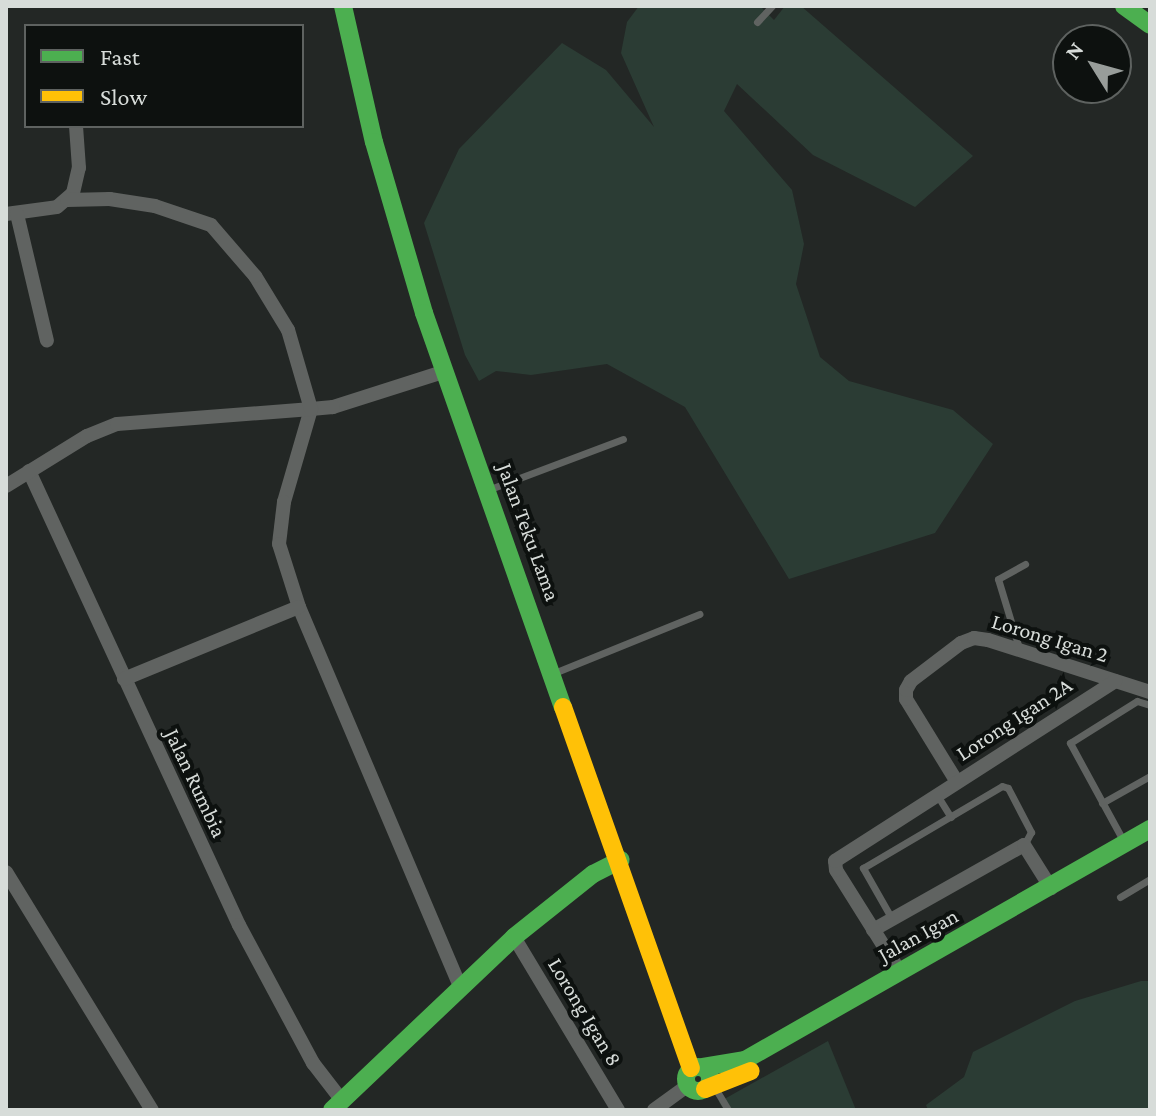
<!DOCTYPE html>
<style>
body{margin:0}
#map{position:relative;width:1156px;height:1116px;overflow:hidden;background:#232725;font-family:"Crimson Pro",serif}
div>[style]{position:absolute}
.green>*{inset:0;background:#2b3c34}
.lane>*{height:7px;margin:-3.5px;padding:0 3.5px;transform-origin:3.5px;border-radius:3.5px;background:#606361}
.street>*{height:14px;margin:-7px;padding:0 7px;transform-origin:7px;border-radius:7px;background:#606361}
.fast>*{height:18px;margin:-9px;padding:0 9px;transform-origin:9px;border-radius:9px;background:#4caf50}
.fast>.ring{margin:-9px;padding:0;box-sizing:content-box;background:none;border:18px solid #4caf50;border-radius:50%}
.slow>*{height:18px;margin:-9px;padding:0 9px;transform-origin:9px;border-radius:9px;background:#ffc107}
span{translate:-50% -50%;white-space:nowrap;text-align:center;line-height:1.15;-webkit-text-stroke:8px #0d110f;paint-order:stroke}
.street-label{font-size:22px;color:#d7dcd9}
.frame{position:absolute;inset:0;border:8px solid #d7dcd9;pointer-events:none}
.legend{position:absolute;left:24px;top:24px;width:280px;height:104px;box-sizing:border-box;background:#0d110f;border:2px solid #5e6260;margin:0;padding:10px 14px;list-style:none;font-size:24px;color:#d7dcd9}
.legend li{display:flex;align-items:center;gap:16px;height:40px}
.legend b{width:40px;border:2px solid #5e6260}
.north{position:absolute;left:1052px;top:24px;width:80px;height:80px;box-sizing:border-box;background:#0d110f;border:2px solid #5e6260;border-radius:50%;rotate:307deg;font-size:22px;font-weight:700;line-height:32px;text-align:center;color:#d7dcd9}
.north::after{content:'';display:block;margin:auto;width:28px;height:36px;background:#989d9a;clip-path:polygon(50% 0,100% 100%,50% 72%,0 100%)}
</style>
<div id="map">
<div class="green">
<div style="clip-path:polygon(639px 6px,760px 6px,774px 20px,785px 6px,801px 6px,973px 156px,915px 207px,813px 155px,737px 84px,724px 111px,792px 190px,804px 244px,796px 284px,820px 357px,849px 381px,953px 410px,993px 444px,935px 533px,789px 579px,685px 407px,607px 364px,531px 375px,496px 371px,479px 381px,465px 355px,424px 223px,459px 149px,562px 43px,606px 70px,654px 127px,621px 53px,627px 22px)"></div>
<div style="clip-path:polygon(1141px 981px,1150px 981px,1150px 1110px,928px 1110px,926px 1105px,964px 1077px,973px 1052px,1075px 1001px)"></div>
<div style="clip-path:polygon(828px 1041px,856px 1110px,724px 1110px,719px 1102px)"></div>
</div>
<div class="lane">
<div style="left:757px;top:22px;width:22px;rotate:-47deg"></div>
<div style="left:490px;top:489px;width:142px;rotate:-20.6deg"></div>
<div style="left:1019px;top:648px;width:72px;rotate:-106.9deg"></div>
<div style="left:998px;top:579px;width:31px;rotate:-29deg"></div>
<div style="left:554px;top:673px;width:157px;rotate:-22.1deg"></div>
<div style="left:937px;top:795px;width:26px;rotate:58deg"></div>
<div style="left:1102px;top:803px;width:55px;rotate:-29.4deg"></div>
<div style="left:1124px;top:842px;width:113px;rotate:-118.6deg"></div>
<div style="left:1070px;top:743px;width:79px;rotate:-32.1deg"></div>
<div style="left:1137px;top:701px;width:14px;rotate:17deg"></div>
<div style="left:1120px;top:897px;width:35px;rotate:-31deg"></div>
<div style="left:892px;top:919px;width:59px;rotate:-119.6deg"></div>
<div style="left:863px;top:868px;width:161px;rotate:-30.5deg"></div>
<div style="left:1002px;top:786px;width:6px;rotate:18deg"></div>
<div style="left:1008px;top:788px;width:50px;rotate:62.4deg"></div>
<div style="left:1031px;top:832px;width:15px;rotate:118deg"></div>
<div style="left:715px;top:1088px;width:26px;rotate:59deg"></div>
</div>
<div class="street">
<div style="left:6px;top:214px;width:51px;rotate:-7.8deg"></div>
<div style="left:57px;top:207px;width:21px;rotate:-41deg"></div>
<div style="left:73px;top:193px;width:26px;rotate:-77deg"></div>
<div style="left:79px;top:168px;width:42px;rotate:-94.1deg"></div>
<div style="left:17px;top:214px;width:130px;rotate:76.7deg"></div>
<div style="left:446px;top:371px;width:119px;rotate:162.3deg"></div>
<div style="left:333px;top:407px;width:22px;rotate:175deg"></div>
<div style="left:311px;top:409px;width:97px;rotate:106.2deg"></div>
<div style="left:284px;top:502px;width:42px;rotate:96.8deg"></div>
<div style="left:279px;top:544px;width:66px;rotate:72.4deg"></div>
<div style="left:299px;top:607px;width:412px;rotate:67deg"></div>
<div style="left:29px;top:471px;width:500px;rotate:65.18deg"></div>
<div style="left:239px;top:925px;width:157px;rotate:61.8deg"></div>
<div style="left:313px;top:1063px;width:49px;rotate:52.4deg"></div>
<div style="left:6px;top:486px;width:95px;rotate:-31.7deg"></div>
<div style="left:87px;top:436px;width:32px;rotate:-22deg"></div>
<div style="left:117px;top:424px;width:195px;rotate:-4.4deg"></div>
<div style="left:311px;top:409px;width:82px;rotate:-106.2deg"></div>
<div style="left:288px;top:330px;width:63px;rotate:-121.4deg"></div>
<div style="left:255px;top:276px;width:67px;rotate:-130.8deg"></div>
<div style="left:211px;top:225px;width:59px;rotate:-161.3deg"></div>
<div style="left:155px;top:206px;width:46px;rotate:-171.2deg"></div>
<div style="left:110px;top:199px;width:43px;rotate:178.7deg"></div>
<div style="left:124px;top:679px;width:189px;rotate:-22.4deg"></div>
<div style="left:957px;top:782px;width:97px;rotate:-121.6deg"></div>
<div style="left:906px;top:699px;width:9px;rotate:-90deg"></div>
<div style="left:906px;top:690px;width:10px;rotate:-61deg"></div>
<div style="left:911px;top:681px;width:63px;rotate:-37.2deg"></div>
<div style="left:961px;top:643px;width:14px;rotate:-21deg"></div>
<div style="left:974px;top:638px;width:14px;rotate:8deg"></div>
<div style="left:988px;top:640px;width:170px;rotate:17.8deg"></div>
<div style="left:6px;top:872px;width:279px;rotate:58.5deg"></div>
<div style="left:873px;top:930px;width:173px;rotate:-29.4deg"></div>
<div style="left:1024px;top:845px;width:51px;rotate:57.9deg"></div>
<div style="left:514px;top:937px;width:202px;rotate:59deg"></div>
<div style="left:900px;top:972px;width:120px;rotate:-122.1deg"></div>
<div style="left:836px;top:870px;width:9px;rotate:-96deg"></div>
<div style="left:835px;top:861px;width:333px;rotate:-32.7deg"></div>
<div style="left:654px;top:1110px;width:41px;rotate:-36deg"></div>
</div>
<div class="fast">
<div style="left:343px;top:6px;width:139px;rotate:77.2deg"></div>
<div style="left:374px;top:142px;width:178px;rotate:73.7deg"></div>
<div style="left:424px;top:313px;width:418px;rotate:70.6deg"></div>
<div style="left:1124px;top:6px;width:32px;rotate:36deg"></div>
<div class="ring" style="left:686px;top:1067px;width:6px;height:6px"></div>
<div style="left:703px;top:1067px;width:43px;rotate:-9.5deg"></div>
<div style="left:745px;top:1060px;width:466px;rotate:-29.7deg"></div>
<div style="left:332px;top:1110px;width:251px;rotate:-43.5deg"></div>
<div style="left:514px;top:937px;width:101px;rotate:-38.6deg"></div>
<div style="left:593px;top:874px;width:31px;rotate:-27deg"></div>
</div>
<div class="slow">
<div style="left:563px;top:707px;width:383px;rotate:70.5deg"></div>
<div style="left:705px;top:1089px;width:49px;rotate:-21.4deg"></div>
</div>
<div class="street-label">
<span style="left:529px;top:532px;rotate:70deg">Jalan Teku Lama</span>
<span style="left:1050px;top:638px;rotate:17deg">Lorong Igan 2</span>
<span style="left:1014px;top:719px;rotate:-33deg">Lorong Igan 2A</span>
<span style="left:196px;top:783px;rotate:65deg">Jalan Rumbia</span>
<span style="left:918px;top:935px;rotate:-29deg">Jalan Igan</span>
<span style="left:585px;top:1012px;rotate:59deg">Lorong Igan 8</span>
</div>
<div class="frame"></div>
<ul class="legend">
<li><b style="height:10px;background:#4caf50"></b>Fast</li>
<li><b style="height:10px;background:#ffc107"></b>Slow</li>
</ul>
<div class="north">N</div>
</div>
